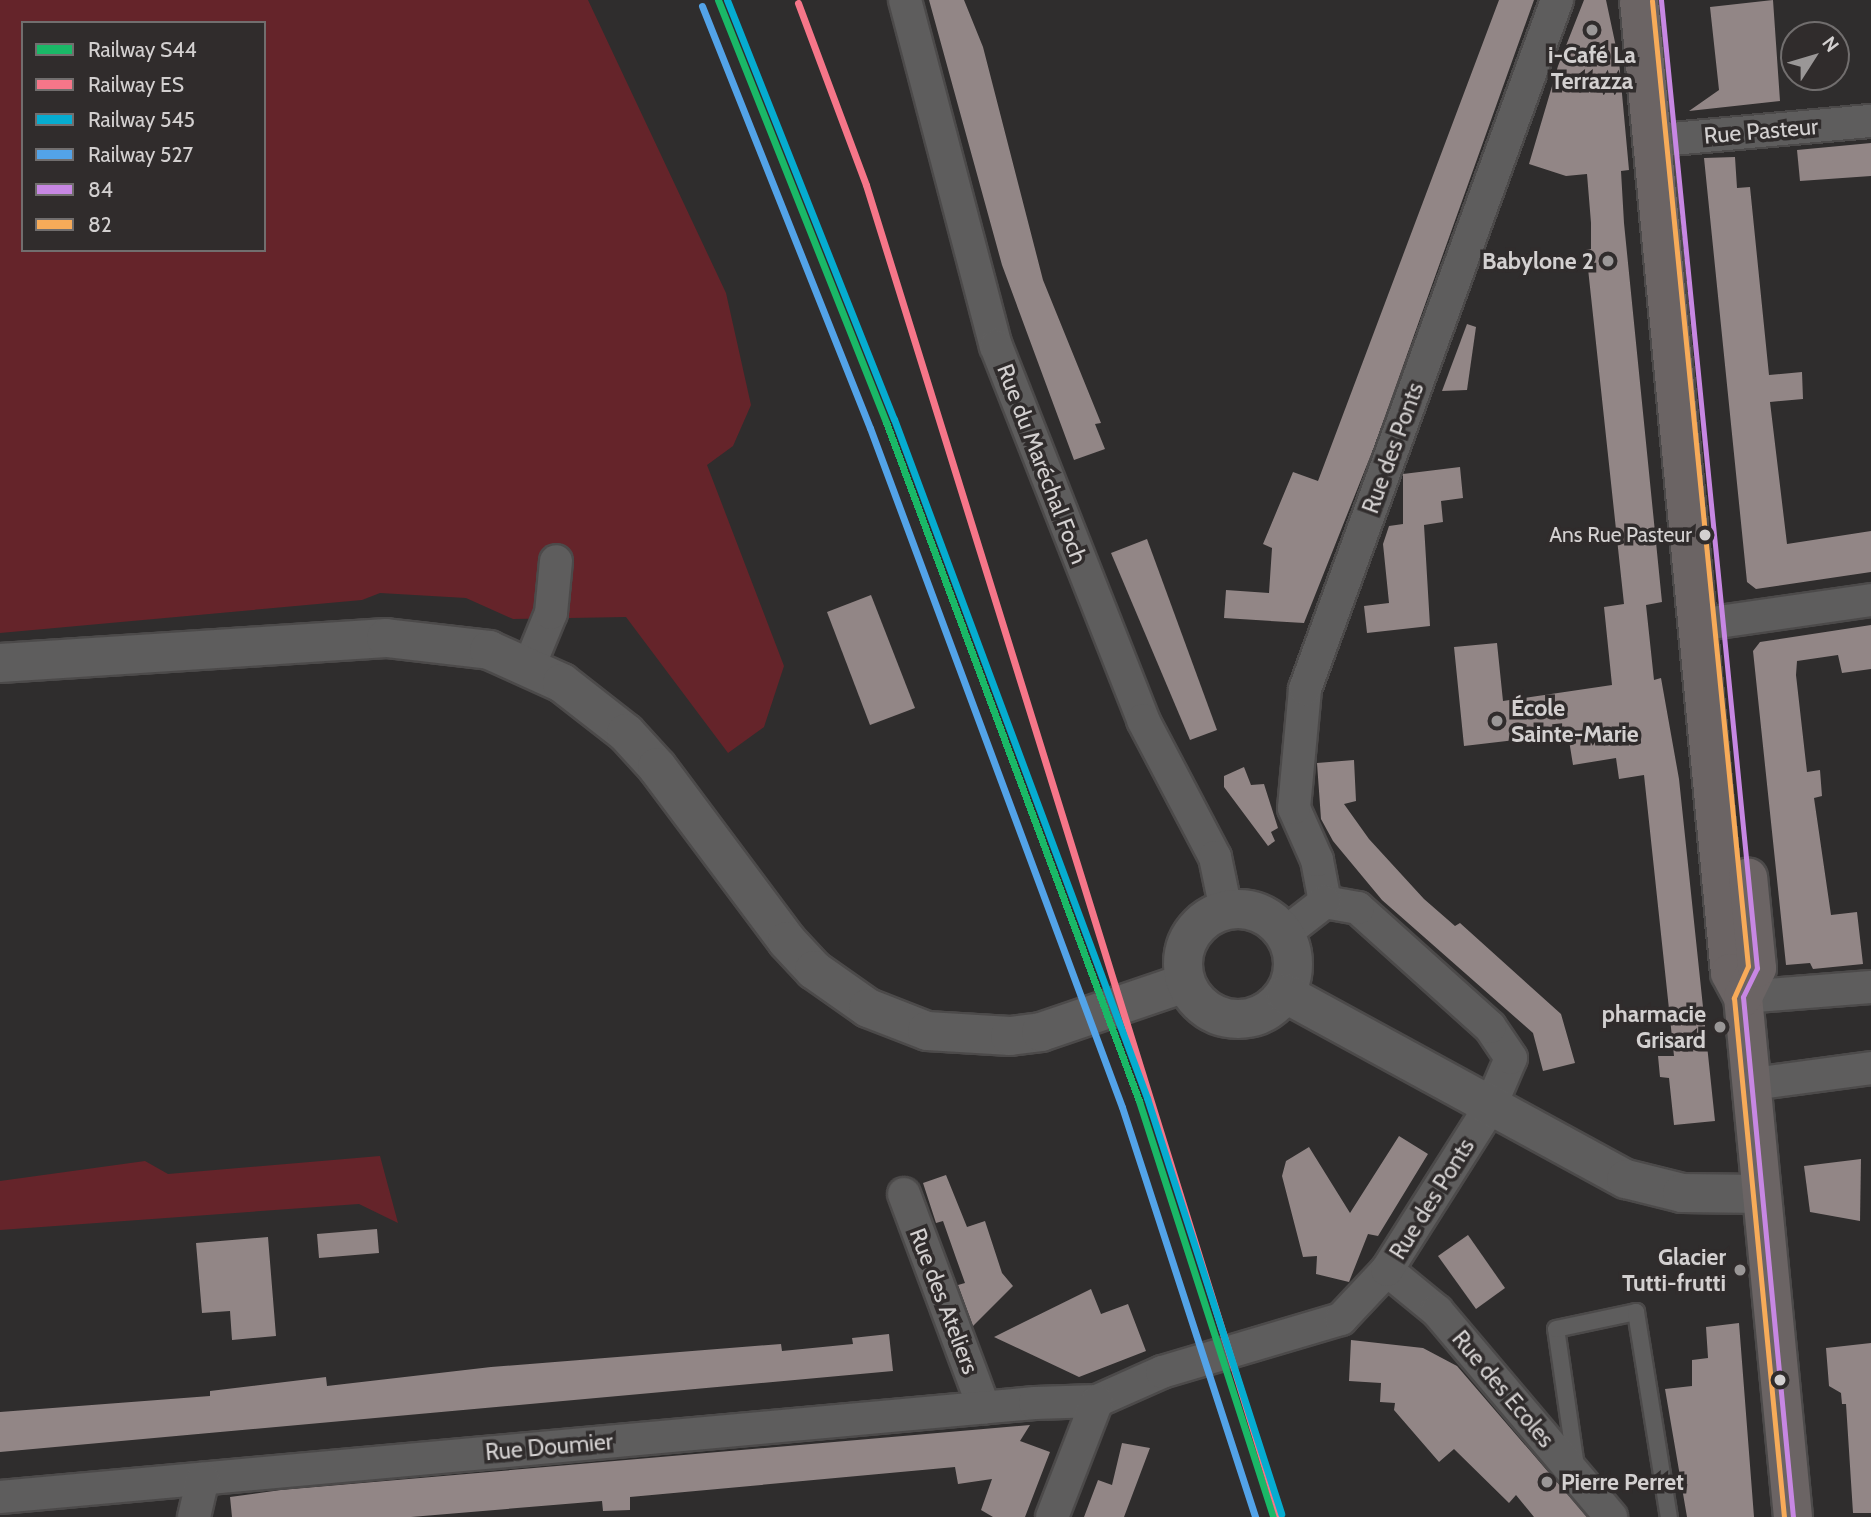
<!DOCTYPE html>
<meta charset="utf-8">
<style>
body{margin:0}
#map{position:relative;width:1871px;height:1517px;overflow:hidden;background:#2f2d2d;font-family:Cabin,sans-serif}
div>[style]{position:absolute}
.green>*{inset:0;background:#65242a}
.building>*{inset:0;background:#928686}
.roads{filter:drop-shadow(2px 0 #4c4a4a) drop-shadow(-2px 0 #4c4a4a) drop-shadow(0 2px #4c4a4a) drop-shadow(0 -2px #4c4a4a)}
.lane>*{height:16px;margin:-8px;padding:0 8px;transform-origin:8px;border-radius:8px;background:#5e5d5d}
.street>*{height:32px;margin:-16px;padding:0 16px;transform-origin:16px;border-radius:16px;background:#5e5d5d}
.secondary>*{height:38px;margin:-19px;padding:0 19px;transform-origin:19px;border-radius:19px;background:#5e5d5d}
.secondary>.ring{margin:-19px;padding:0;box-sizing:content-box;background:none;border:38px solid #5e5d5d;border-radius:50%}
.primary>*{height:38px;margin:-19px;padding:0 19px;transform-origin:19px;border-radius:19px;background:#6b6464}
.bus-1>*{height:5px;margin:-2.5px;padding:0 2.5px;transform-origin:2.5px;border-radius:2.5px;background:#c787e3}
.bus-2>*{height:5px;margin:-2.5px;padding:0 2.5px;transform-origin:2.5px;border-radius:2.5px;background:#f7ab59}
.rail-1>*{height:7px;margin:-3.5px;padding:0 3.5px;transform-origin:3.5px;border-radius:3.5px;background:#1ab867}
.rail-2>*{height:7px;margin:-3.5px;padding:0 3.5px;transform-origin:3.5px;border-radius:3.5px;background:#f67689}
.rail-3>*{height:7px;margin:-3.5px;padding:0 3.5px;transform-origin:3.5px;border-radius:3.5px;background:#06acd0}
.rail-4>*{height:7px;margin:-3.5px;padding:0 3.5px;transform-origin:3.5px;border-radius:3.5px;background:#53a3e8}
.dots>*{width:19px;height:19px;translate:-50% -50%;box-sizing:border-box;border:4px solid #302c2c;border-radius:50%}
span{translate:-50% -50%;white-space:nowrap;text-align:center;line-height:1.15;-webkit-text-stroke:7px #302c2c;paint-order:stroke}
.bus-label{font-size:21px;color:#d3d0d0}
.right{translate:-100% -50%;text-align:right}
.poi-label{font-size:23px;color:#d3d0d0;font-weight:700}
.left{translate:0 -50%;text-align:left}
.street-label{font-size:23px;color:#d3d0d0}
.legend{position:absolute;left:21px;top:21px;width:245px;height:231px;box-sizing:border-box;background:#302c2c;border:2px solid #716e6e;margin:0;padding:9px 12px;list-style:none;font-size:21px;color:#d3d0d0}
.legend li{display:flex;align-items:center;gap:14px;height:35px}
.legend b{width:35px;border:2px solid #716e6e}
.north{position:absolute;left:1780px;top:21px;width:70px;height:70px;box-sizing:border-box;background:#302c2c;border:2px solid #716e6e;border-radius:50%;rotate:53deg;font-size:19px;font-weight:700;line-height:28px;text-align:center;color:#d3d0d0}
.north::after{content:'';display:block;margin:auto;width:24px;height:32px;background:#9a9797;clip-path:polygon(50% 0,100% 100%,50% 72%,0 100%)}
</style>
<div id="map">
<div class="green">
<div style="clip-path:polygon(evenodd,0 0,588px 0,726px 293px,751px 405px,733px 446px,707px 465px,784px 666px,764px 727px,728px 753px,626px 617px,513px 619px,466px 598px,380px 593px,362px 600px,0 633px,0 0,23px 23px,264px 23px,264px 250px,23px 250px,23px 23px)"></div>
<div style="clip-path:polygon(380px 1156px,398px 1223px,359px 1204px,0 1230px,0 1181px,145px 1161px,168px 1174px)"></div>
</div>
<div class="building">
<div style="clip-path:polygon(929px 0,964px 0,983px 47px,1043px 280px,1101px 423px,1095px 424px,1105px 449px,1074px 460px,1002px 265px)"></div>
<div style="clip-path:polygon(1499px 0,1534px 0,1374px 447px,1304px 623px,1224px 618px,1226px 590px,1269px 593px,1272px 548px,1263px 544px,1293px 472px,1318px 481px)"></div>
<div style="clip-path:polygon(1584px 0,1606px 0,1619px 61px,1629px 170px,1621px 171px,1624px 223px,1662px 602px,1646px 605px,1654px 680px,1661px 678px,1679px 779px,1715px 1121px,1674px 1125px,1669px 1078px,1660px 1077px,1658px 1056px,1674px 1056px,1644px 775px,1619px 779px,1616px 758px,1573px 765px,1568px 734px,1464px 746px,1454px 647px,1497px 643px,1503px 701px,1612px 685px,1604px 607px,1624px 604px,1586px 250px,1591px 249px,1591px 223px,1587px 174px,1566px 176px,1529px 164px,1558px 66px)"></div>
<div style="clip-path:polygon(1773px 0,1780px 101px,1689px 111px,1719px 90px,1710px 7px)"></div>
<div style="clip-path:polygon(1871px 143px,1871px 176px,1800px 181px,1797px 150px)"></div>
<div style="clip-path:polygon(1735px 157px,1737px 188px,1750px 187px,1769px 375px,1802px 372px,1803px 399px,1770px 402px,1787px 544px,1871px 531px,1871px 572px,1756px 589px,1747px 582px,1704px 158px)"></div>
<div style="clip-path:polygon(1467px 324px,1476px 327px,1467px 390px,1442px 391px)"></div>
<div style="clip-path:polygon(1460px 467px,1463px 498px,1441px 501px,1443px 522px,1424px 525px,1430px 626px,1367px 633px,1364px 606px,1389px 603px,1383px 544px,1389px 526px,1403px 524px,1403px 474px)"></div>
<div style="clip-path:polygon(1147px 539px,1217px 730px,1190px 740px,1111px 553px)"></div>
<div style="clip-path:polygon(871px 595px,915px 708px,870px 725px,827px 612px)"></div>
<div style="clip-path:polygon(1871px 625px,1871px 669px,1842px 673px,1838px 655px,1797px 661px,1796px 675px,1807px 772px,1820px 770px,1822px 796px,1814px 798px,1831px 915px,1857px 912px,1863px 964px,1813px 969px,1810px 963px,1786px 965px,1753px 651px,1760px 642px)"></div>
<div style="clip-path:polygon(1354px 760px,1356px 801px,1344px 804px,1369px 839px,1424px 899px,1455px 926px,1460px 923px,1561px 1014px,1575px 1063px,1543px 1071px,1533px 1033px,1382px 900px,1333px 841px,1321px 819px,1317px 763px)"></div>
<div style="clip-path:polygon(1244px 767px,1251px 785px,1264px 784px,1278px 828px,1271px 832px,1275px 841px,1268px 846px,1224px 787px,1224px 776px)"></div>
<div style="clip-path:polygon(1399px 1136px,1428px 1154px,1378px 1236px,1368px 1234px,1349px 1282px,1316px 1274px,1317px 1256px,1303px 1257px,1282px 1176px,1286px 1161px,1309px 1147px,1350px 1213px)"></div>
<div style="clip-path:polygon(1861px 1159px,1860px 1221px,1810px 1212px,1804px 1166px)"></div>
<div style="clip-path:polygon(946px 1175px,967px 1227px,985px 1221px,1002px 1273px,1013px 1286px,973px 1326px,958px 1285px,965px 1283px,956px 1258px,943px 1221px,936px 1223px,923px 1183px)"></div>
<div style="clip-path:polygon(377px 1229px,379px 1253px,319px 1258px,317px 1234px)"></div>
<div style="clip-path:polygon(1468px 1235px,1505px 1288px,1476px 1309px,1438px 1256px)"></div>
<div style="clip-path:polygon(268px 1237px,276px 1336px,232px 1340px,230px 1311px,202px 1313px,196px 1243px)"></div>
<div style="clip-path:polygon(1091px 1289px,1101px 1314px,1128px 1304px,1146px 1351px,1079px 1377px,994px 1337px)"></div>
<div style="clip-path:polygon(1739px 1323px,1754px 1517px,1687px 1517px,1665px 1389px,1692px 1386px,1692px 1360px,1708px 1358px,1706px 1327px)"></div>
<div style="clip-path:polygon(889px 1334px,893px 1371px,0 1452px,0 1412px,210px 1396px,210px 1391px,326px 1377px,327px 1386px,491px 1367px,781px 1344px,782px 1351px,853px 1344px,852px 1338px)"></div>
<div style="clip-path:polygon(1351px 1340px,1423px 1348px,1457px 1366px,1587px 1517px,1534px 1517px,1516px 1495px,1509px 1503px,1454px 1449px,1439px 1462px,1394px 1410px,1395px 1403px,1380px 1402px,1381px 1383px,1349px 1381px)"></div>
<div style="clip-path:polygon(1871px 1343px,1871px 1513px,1853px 1513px,1846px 1404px,1842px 1404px,1841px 1393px,1829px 1386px,1826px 1348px)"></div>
<div style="clip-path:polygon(1030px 1425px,1020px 1441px,1050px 1452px,1025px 1517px,993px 1517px,981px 1510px,992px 1479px,958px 1484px,955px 1467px,630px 1497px,630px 1510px,603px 1511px,602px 1501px,411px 1517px,232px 1517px,230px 1497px,281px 1490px)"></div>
<div style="clip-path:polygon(1122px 1443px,1150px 1448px,1124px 1517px,1084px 1517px,1098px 1480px,1112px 1485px)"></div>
</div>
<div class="roads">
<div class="lane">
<div style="left:1576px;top:1467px;width:139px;rotate:-98.2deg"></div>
<div style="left:1556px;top:1329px;width:82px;rotate:-12deg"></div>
<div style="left:1636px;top:1312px;width:208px;rotate:80.9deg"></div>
</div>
<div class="street">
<div style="left:905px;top:0;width:358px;rotate:75.3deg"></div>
<div style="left:996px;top:346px;width:402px;rotate:68.5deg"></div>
<div style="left:1143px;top:720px;width:155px;rotate:62.3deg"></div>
<div style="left:1215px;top:857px;width:54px;rotate:78.3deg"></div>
<div style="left:1650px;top:141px;width:222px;rotate:-5.2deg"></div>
<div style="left:1698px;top:625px;width:175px;rotate:-8.2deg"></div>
<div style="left:530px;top:664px;width:55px;rotate:-67.6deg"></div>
<div style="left:551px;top:613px;width:52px;rotate:-84.5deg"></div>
<div style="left:1325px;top:902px;width:43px;rotate:-100.8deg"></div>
<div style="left:1317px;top:860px;width:57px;rotate:-113.9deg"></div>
<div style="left:1294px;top:808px;width:120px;rotate:-84.7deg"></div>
<div style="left:1305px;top:689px;width:734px;rotate:-69.91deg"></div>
<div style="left:1743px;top:997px;width:128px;rotate:-4.5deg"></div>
<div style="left:1753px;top:1084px;width:119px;rotate:-7.7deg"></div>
<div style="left:904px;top:1194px;width:228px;rotate:69.5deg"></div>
<div style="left:1387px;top:1270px;width:65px;rotate:39.4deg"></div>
<div style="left:1437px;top:1311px;width:270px;rotate:49.8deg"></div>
<div style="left:0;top:1497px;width:1039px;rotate:-5.19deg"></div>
<div style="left:1035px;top:1403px;width:62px;rotate:-1.8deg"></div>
<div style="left:1097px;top:1401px;width:71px;rotate:-24deg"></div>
<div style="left:1162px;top:1372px;width:187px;rotate:-16.5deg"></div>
<div style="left:1341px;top:1319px;width:67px;rotate:-46.8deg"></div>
<div style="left:1387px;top:1270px;width:193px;rotate:-57.7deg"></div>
<div style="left:1490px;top:1107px;width:53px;rotate:-66.8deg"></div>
<div style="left:1511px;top:1058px;width:37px;rotate:-124deg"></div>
<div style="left:1490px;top:1027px;width:178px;rotate:-138deg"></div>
<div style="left:1358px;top:908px;width:34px;rotate:-170deg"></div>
<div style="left:1325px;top:902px;width:51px;rotate:142.2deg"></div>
<div style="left:194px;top:1517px;width:39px;rotate:-77deg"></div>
<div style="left:1052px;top:1517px;width:124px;rotate:-68.8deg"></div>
</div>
<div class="secondary">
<div style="left:0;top:663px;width:387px;rotate:-3.7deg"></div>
<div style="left:386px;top:638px;width:104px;rotate:6.6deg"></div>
<div style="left:489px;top:650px;width:80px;rotate:24.3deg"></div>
<div style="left:562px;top:683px;width:81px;rotate:38deg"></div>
<div style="left:626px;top:733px;width:46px;rotate:47.6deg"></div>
<div style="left:657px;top:767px;width:217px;rotate:53.2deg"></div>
<div style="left:787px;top:941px;width:40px;rotate:47deg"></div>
<div style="left:814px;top:970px;width:66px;rotate:35.1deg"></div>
<div style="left:868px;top:1008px;width:63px;rotate:21.3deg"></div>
<div style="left:927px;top:1031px;width:83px;rotate:3.4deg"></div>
<div style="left:1010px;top:1036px;width:31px;rotate:-7deg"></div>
<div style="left:1041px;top:1032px;width:152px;rotate:-18.8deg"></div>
<div class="ring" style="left:1183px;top:909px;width:72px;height:72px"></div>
<div style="left:1286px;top:994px;width:387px;rotate:28.6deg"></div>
<div style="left:1626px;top:1179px;width:58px;rotate:14deg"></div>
<div style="left:1682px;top:1193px;width:79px;rotate:0.7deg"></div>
</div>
<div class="primary">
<div style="left:1639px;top:0;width:977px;rotate:84.66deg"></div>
<div style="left:1730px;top:973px;width:27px;rotate:62deg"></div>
<div style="left:1743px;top:997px;width:522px;rotate:84.51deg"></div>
<div style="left:1743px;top:997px;width:32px;rotate:-64deg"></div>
<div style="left:1757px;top:968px;width:91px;rotate:-95.6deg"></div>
</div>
</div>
<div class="bus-1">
<div style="left:1661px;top:0;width:973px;rotate:84.34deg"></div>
<div style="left:1757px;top:968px;width:32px;rotate:116deg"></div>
<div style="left:1743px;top:997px;width:522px;rotate:84.51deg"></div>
</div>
<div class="bus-2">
<div style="left:1652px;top:1px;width:970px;rotate:84.32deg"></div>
<div style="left:1748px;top:966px;width:35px;rotate:114deg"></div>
<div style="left:1734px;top:998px;width:521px;rotate:84.5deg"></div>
</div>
<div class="rail-1">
<div style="left:718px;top:0;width:454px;rotate:68.3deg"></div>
<div style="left:886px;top:422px;width:725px;rotate:69.56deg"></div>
<div style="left:1139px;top:1101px;width:437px;rotate:72.1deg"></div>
</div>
<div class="rail-2">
<div style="left:798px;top:3px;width:194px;rotate:69.5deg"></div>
<div style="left:866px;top:185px;width:1395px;rotate:72.73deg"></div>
</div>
<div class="rail-3">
<div style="left:727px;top:0;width:451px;rotate:68.3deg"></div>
<div style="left:894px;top:419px;width:725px;rotate:69.56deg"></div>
<div style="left:1147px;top:1098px;width:437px;rotate:72.1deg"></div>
</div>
<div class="rail-4">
<div style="left:702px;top:6px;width:454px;rotate:68.3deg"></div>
<div style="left:870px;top:428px;width:724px;rotate:69.64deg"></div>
<div style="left:1122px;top:1107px;width:431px;rotate:72deg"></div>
</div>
<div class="dots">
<div style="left:1592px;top:30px;background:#9a9797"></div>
<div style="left:1608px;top:261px;background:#9a9797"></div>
<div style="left:1705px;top:535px;background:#d3d0d0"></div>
<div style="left:1497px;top:721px;background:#9a9797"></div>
<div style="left:1720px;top:1027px;background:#9a9797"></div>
<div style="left:1740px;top:1270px;background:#9a9797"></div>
<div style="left:1780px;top:1380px;background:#d3d0d0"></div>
<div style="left:1547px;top:1482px;background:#9a9797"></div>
</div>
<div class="bus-label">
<span class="right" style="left:1692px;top:535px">Ans Rue Pasteur</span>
</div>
<div class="poi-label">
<span style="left:1592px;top:68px">i-Café La<br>Terrazza</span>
<span class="right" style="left:1594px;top:261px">Babylone 2</span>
<span class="left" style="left:1511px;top:721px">École<br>Sainte-Marie</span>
<span class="right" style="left:1706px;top:1027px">pharmacie<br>Grisard</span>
<span class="right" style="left:1726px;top:1270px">Glacier<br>Tutti-frutti</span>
<span class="left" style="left:1561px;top:1482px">Pierre Perret</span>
</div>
<div class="street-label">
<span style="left:1761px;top:131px;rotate:-5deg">Rue Pasteur</span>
<span style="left:1393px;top:448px;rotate:-70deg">Rue des Ponts</span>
<span style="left:1042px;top:464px;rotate:69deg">Rue du Maréchal Foch</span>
<span style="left:1432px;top:1199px;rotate:-58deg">Rue des Ponts</span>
<span style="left:944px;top:1301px;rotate:69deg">Rue des Ateliers</span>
<span style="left:1503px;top:1389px;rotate:50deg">Rue des Ecoles</span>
<span style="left:549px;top:1447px;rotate:-5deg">Rue Doumier</span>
</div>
<ul class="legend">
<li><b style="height:9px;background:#1ab867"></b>Railway S44</li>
<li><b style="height:9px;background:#f67689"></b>Railway ES</li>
<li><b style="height:9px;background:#06acd0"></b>Railway 545</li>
<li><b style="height:9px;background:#53a3e8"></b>Railway 527</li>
<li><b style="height:9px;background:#c787e3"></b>84</li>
<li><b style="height:9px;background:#f7ab59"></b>82</li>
</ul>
<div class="north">N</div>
</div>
